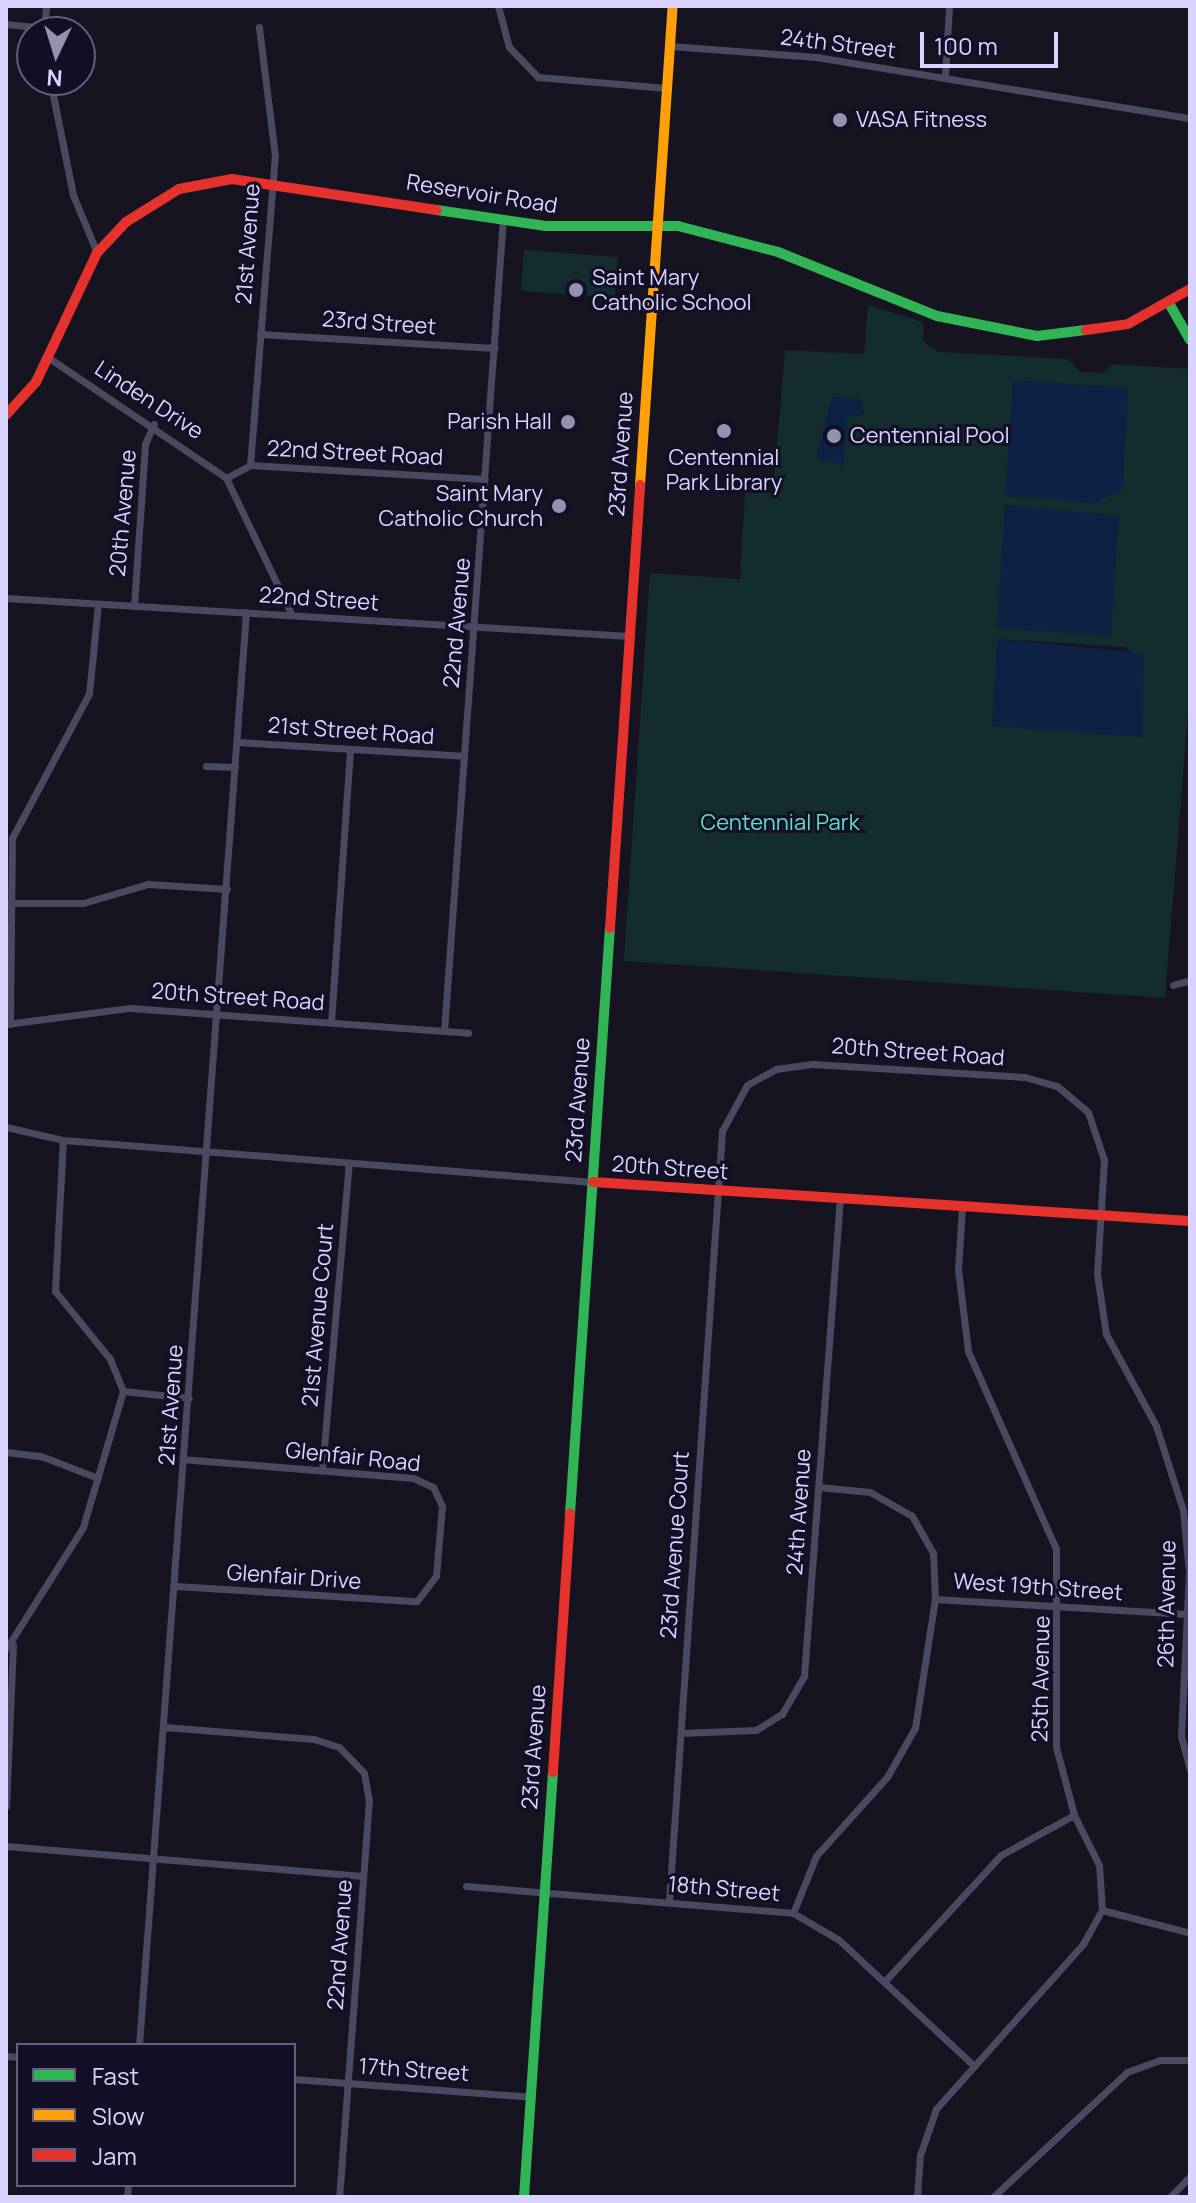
<!DOCTYPE html>
<style>
body{margin:0}
#map{position:relative;width:1196px;height:2203px;overflow:hidden;background:#161421;font-family:Manrope,sans-serif}
div>[style]{position:absolute}
.green>*{inset:0;background:#132c2d}
.water>*{inset:0;background:#0d2144}
.street>*{height:7px;margin:-3.5px;padding:0 3.5px;transform-origin:3.5px;border-radius:3.5px;background:#4a4962}
.fast>*{height:10px;margin:-5px;padding:0 5px;transform-origin:5px;border-radius:5px;background:#30b455}
.slow>*{height:10px;margin:-5px;padding:0 5px;transform-origin:5px;border-radius:5px;background:#ff9f0a}
.jam>*{height:10px;margin:-5px;padding:0 5px;transform-origin:5px;border-radius:5px;background:#e5322d}
.dots>*{width:22px;height:22px;translate:-50% -50%;box-sizing:border-box;border:4px solid #130f26;border-radius:50%}
span{translate:-50% -50%;white-space:nowrap;text-align:center;line-height:1.15;-webkit-text-stroke:6px #130f26;paint-order:stroke}
.street-label{font-size:22px;color:#d9d4ff}
.poi-label{font-size:22px;color:#d9d4ff}
.left{translate:0 -50%;text-align:left}
.right{translate:-100% -50%;text-align:right}
.park-label{font-size:22px;color:#5fe0c0}
.frame{position:absolute;inset:0;border:8px solid #d9d4ff;pointer-events:none}
.legend{position:absolute;left:16px;top:2043px;width:280px;height:144px;box-sizing:border-box;background:#130f26;border:2px solid #625e7d;margin:0;padding:10px 14px;list-style:none;font-size:24px;color:#d9d4ff}
.legend li{display:flex;align-items:center;gap:16px;height:40px}
.legend b{width:40px;border:2px solid #625e7d}
.north{position:absolute;left:16px;top:16px;width:80px;height:80px;box-sizing:border-box;background:#130f26;border:2px solid #625e7d;border-radius:50%;rotate:184deg;font-size:22px;font-weight:700;line-height:32px;text-align:center;color:#d9d4ff}
.north::after{content:'';display:block;margin:auto;width:28px;height:36px;background:#9591b1;clip-path:polygon(50% 0,100% 100%,50% 72%,0 100%)}
.scale{position:absolute;left:920px;top:32px;width:138px;height:36px;box-sizing:border-box;border:4px solid #d9d4ff;border-top:0;padding-left:10px;font-size:24px;line-height:28px;white-space:nowrap;color:#d9d4ff;-webkit-text-stroke:6px #130f26;paint-order:stroke}
</style>
<div id="map">
<div class="green">
<div style="clip-path:polygon(524px 250px,618px 257px,615px 298px,521px 291px)"></div>
<div style="clip-path:polygon(evenodd,868px 305px,923px 322px,923px 341px,939px 352px,1068px 359px,1080px 372px,1103px 373px,1113px 364px,1190px 369px,1190px 687px,1165px 998px,624px 961px,650px 573px,740px 579px,745px 493px,773px 493px,785px 350px,864px 354px,868px 305px,1128px 388px,1122px 490px,1103px 495px,1128px 388px,868px 305px,1100px 514px,1118px 516px,997px 628px,1100px 514px,868px 305px,997px 639px,1126px 647px,1143px 668px,997px 639px)"></div>
</div>
<div class="water">
<div style="clip-path:polygon(1013px 380px,1128px 388px,1122px 490px,1095px 503px,1005px 496px)"></div>
<div style="clip-path:polygon(832px 397px,861px 399px,864px 414px,847px 418px,844px 466px,816px 458px)"></div>
<div style="clip-path:polygon(1005px 505px,1119px 516px,1111px 636px,997px 628px)"></div>
<div style="clip-path:polygon(997px 639px,1144px 653px,1142px 737px,992px 726px)"></div>
</div>
<div class="street">
<div style="left:498px;top:6px;width:42px;rotate:75deg"></div>
<div style="left:509px;top:47px;width:42px;rotate:46deg"></div>
<div style="left:538px;top:77px;width:129px;rotate:4.9deg"></div>
<div style="left:6px;top:24px;width:38px;rotate:6deg"></div>
<div style="left:44px;top:30px;width:24px;rotate:-85deg"></div>
<div style="left:670px;top:46px;width:146px;rotate:4.3deg"></div>
<div style="left:816px;top:57px;width:379px;rotate:9.3deg"></div>
<div style="left:945px;top:76px;width:70px;rotate:-86.7deg"></div>
<div style="left:50px;top:80px;width:117px;rotate:78.7deg"></div>
<div style="left:73px;top:195px;width:63px;rotate:67.5deg"></div>
<div style="left:260px;top:334px;width:235px;rotate:3.4deg"></div>
<div style="left:49px;top:358px;width:214px;rotate:34.1deg"></div>
<div style="left:226px;top:478px;width:152px;rotate:64.3deg"></div>
<div style="left:250px;top:465px;width:310px;rotate:-85.4deg"></div>
<div style="left:275px;top:156px;width:130px;rotate:-97.1deg"></div>
<div style="left:226px;top:478px;width:27px;rotate:-28deg"></div>
<div style="left:250px;top:465px;width:235px;rotate:3.4deg"></div>
<div style="left:6px;top:598px;width:624px;rotate:3.49deg"></div>
<div style="left:134px;top:606px;width:162px;rotate:-86.1deg"></div>
<div style="left:145px;top:444px;width:22px;rotate:-66deg"></div>
<div style="left:237px;top:742px;width:226px;rotate:3.5deg"></div>
<div style="left:206px;top:766px;width:29px;rotate:2deg"></div>
<div style="left:10px;top:903px;width:73px"></div>
<div style="left:83px;top:903px;width:68px;rotate:-16.3deg"></div>
<div style="left:148px;top:884px;width:79px;rotate:3.6deg"></div>
<div style="left:1173px;top:985px;width:18px;rotate:-16deg"></div>
<div style="left:331px;top:1022px;width:273px;rotate:-86deg"></div>
<div style="left:6px;top:1024px;width:125px;rotate:-7.4deg"></div>
<div style="left:130px;top:1008px;width:339px;rotate:4.2deg"></div>
<div style="left:10px;top:1024px;width:186px;rotate:-89.4deg"></div>
<div style="left:12px;top:838px;width:163px;rotate:-61.9deg"></div>
<div style="left:89px;top:694px;width:90px;rotate:-84.3deg"></div>
<div style="left:444px;top:1031px;width:815px;rotate:-85.85deg"></div>
<div style="left:6px;top:1127px;width:58px;rotate:12.8deg"></div>
<div style="left:63px;top:1140px;width:532px;rotate:4.53deg"></div>
<div style="left:123px;top:1391px;width:66px;rotate:6.1deg"></div>
<div style="left:6px;top:1452px;width:35px;rotate:7deg"></div>
<div style="left:41px;top:1456px;width:61px;rotate:21.1deg"></div>
<div style="left:322px;top:1470px;width:308px;rotate:-85deg"></div>
<div style="left:176px;top:1586px;width:241px;rotate:3.6deg"></div>
<div style="left:417px;top:1601px;width:31px;rotate:-53deg"></div>
<div style="left:436px;top:1576px;width:70px;rotate:-85.1deg"></div>
<div style="left:442px;top:1506px;width:21px;rotate:-115deg"></div>
<div style="left:433px;top:1487px;width:22px;rotate:-156deg"></div>
<div style="left:413px;top:1478px;width:230px;rotate:-175.3deg"></div>
<div style="left:935px;top:1599px;width:252px;rotate:3.4deg"></div>
<div style="left:6px;top:1649px;width:144px;rotate:-57.7deg"></div>
<div style="left:83px;top:1527px;width:142px;rotate:-73.6deg"></div>
<div style="left:123px;top:1391px;width:35px;rotate:-112deg"></div>
<div style="left:110px;top:1359px;width:87px;rotate:-129deg"></div>
<div style="left:55px;top:1291px;width:151px;rotate:-87deg"></div>
<div style="left:164px;top:1727px;width:150px;rotate:4.6deg"></div>
<div style="left:314px;top:1739px;width:26px;rotate:18deg"></div>
<div style="left:339px;top:1747px;width:36px;rotate:46deg"></div>
<div style="left:364px;top:1773px;width:27px;rotate:80deg"></div>
<div style="left:369px;top:1800px;width:398px;rotate:94.3deg"></div>
<div style="left:681px;top:1733px;width:75px;rotate:-2.3deg"></div>
<div style="left:756px;top:1730px;width:31px;rotate:-32deg"></div>
<div style="left:782px;top:1714px;width:44px;rotate:-59.9deg"></div>
<div style="left:804px;top:1676px;width:478px;rotate:-85.7deg"></div>
<div style="left:6px;top:1806px;width:161px;rotate:-87.5deg"></div>
<div style="left:6px;top:1846px;width:358px;rotate:4.8deg"></div>
<div style="left:466px;top:1886px;width:328px;rotate:4.7deg"></div>
<div style="left:793px;top:1913px;width:53px;rotate:30.4deg"></div>
<div style="left:839px;top:1940px;width:180px;rotate:43deg"></div>
<div style="left:669px;top:1901px;width:772px;rotate:-86.06deg"></div>
<div style="left:722px;top:1131px;width:52px;rotate:-61.5deg"></div>
<div style="left:747px;top:1085px;width:33px;rotate:-29deg"></div>
<div style="left:776px;top:1069px;width:36px;rotate:-8deg"></div>
<div style="left:812px;top:1064px;width:213px;rotate:3.5deg"></div>
<div style="left:1025px;top:1077px;width:33px;rotate:16deg"></div>
<div style="left:1057px;top:1086px;width:40px;rotate:40deg"></div>
<div style="left:1088px;top:1112px;width:51px;rotate:71.6deg"></div>
<div style="left:1104px;top:1160px;width:114px;rotate:93.5deg"></div>
<div style="left:1097px;top:1274px;width:61px;rotate:81.5deg"></div>
<div style="left:1106px;top:1334px;width:105px;rotate:61.5deg"></div>
<div style="left:1156px;top:1426px;width:88px;rotate:72.2deg"></div>
<div style="left:1183px;top:1510px;width:62px;rotate:84.5deg"></div>
<div style="left:1189px;top:1572px;width:164px;rotate:92.8deg"></div>
<div style="left:1181px;top:1736px;width:35px;rotate:75deg"></div>
<div style="left:1102px;top:1910px;width:91px;rotate:14.6deg"></div>
<div style="left:793px;top:1913px;width:61px;rotate:-68deg"></div>
<div style="left:816px;top:1856px;width:106px;rotate:-48.1deg"></div>
<div style="left:887px;top:1777px;width:56px;rotate:-60.3deg"></div>
<div style="left:915px;top:1728px;width:131px;rotate:-81.2deg"></div>
<div style="left:935px;top:1599px;width:46px;rotate:-92.5deg"></div>
<div style="left:933px;top:1553px;width:43px;rotate:-119.6deg"></div>
<div style="left:912px;top:1516px;width:48px;rotate:-150.3deg"></div>
<div style="left:870px;top:1492px;width:51px;rotate:-174.4deg"></div>
<div style="left:885px;top:1981px;width:171px;rotate:-47.4deg"></div>
<div style="left:1001px;top:1855px;width:83px;rotate:-28.7deg"></div>
<div style="left:139px;top:2045px;width:1437px;rotate:-85.73deg"></div>
<div style="left:6px;top:2056px;width:12px;rotate:5deg"></div>
<div style="left:294px;top:2079px;width:238px;rotate:4.3deg"></div>
<div style="left:127px;top:2197px;width:12px;rotate:-85deg"></div>
<div style="left:917px;top:2197px;width:42px;rotate:-85.9deg"></div>
<div style="left:920px;top:2155px;width:49px;rotate:-70.8deg"></div>
<div style="left:936px;top:2109px;width:221px;rotate:-48.3deg"></div>
<div style="left:1083px;top:1944px;width:39px;rotate:-61deg"></div>
<div style="left:1102px;top:1910px;width:45px;rotate:-93.8deg"></div>
<div style="left:1099px;top:1865px;width:56px;rotate:-116.6deg"></div>
<div style="left:1074px;top:1815px;width:70px;rotate:-104.8deg"></div>
<div style="left:1056px;top:1747px;width:198px;rotate:-90deg"></div>
<div style="left:1056px;top:1549px;width:217px;rotate:-114deg"></div>
<div style="left:968px;top:1351px;width:82px;rotate:-97deg"></div>
<div style="left:958px;top:1270px;width:64px;rotate:-86.4deg"></div>
<div style="left:993px;top:2197px;width:183px;rotate:-43deg"></div>
<div style="left:1127px;top:2072px;width:35px;rotate:-20deg"></div>
<div style="left:1160px;top:2060px;width:30px"></div>
<div style="left:1170px;top:2197px;width:29px;rotate:-46deg"></div>
</div>
<div class="fast">
<div style="left:437px;top:210px;width:110px;rotate:8.4deg"></div>
<div style="left:546px;top:226px;width:132px"></div>
<div style="left:678px;top:226px;width:103px;rotate:14.6deg"></div>
<div style="left:778px;top:252px;width:171px;rotate:21.9deg"></div>
<div style="left:937px;top:316px;width:102px;rotate:11.3deg"></div>
<div style="left:1037px;top:336px;width:49px;rotate:-7deg"></div>
<div style="left:1170px;top:305px;width:40px;rotate:60.3deg"></div>
<div style="left:570px;top:1514px;width:587px;rotate:-86.1deg"></div>
<div style="left:524px;top:2197px;width:426px;rotate:-86.1deg"></div>
</div>
<div class="slow">
<div style="left:640px;top:485px;width:480px;rotate:-86.1deg"></div>
</div>
<div class="jam">
<div style="left:1086px;top:330px;width:42px;rotate:-8.1deg"></div>
<div style="left:1128px;top:324px;width:71px;rotate:-29.4deg"></div>
<div style="left:6px;top:415px;width:45px;rotate:-47.7deg"></div>
<div style="left:36px;top:382px;width:143px;rotate:-64.7deg"></div>
<div style="left:97px;top:253px;width:42px;rotate:-46.9deg"></div>
<div style="left:126px;top:222px;width:62px;rotate:-31.9deg"></div>
<div style="left:179px;top:189px;width:54px;rotate:-10.7deg"></div>
<div style="left:232px;top:179px;width:207px;rotate:8.6deg"></div>
<div style="left:610px;top:928px;width:444px;rotate:-86.1deg"></div>
<div style="left:593px;top:1182px;width:598px;rotate:3.74deg"></div>
<div style="left:553px;top:1772px;width:259px;rotate:-86.2deg"></div>
</div>
<div class="dots">
<div style="left:840px;top:120px;background:#9591b1"></div>
<div style="left:576px;top:290px;background:#9591b1"></div>
<div style="left:568px;top:422px;background:#9591b1"></div>
<div style="left:724px;top:431px;background:#9591b1"></div>
<div style="left:834px;top:436px;background:#9591b1"></div>
<div style="left:559px;top:506px;background:#9591b1"></div>
</div>
<div class="street-label">
<span style="left:838px;top:44px;rotate:7deg">24th Street</span>
<span style="left:482px;top:194px;rotate:9deg">Reservoir Road</span>
<span style="left:248px;top:244px;rotate:-86deg">21st Avenue</span>
<span style="left:379px;top:323px;rotate:4deg">23rd Street</span>
<span style="left:149px;top:400px;rotate:33deg">Linden Drive</span>
<span style="left:355px;top:453px;rotate:3deg">22nd Street Road</span>
<span style="left:621px;top:454px;rotate:-86deg">23rd Avenue</span>
<span style="left:123px;top:513px;rotate:-85deg">20th Avenue</span>
<span style="left:319px;top:599px;rotate:4deg">22nd Street</span>
<span style="left:457px;top:623px;rotate:-85deg">22nd Avenue</span>
<span style="left:351px;top:731px;rotate:4deg">21st Street Road</span>
<span style="left:238px;top:997px;rotate:4deg">20th Street Road</span>
<span style="left:918px;top:1052px;rotate:4deg">20th Street Road</span>
<span style="left:578px;top:1100px;rotate:-86deg">23rd Avenue</span>
<span style="left:670px;top:1168px;rotate:4deg">20th Street</span>
<span style="left:318px;top:1315px;rotate:-85deg">21st Avenue Court</span>
<span style="left:171px;top:1405px;rotate:-86deg">21st Avenue</span>
<span style="left:353px;top:1457px;rotate:6deg">Glenfair Road</span>
<span style="left:799px;top:1512px;rotate:-86deg">24th Avenue</span>
<span style="left:675px;top:1545px;rotate:-86deg">23rd Avenue Court</span>
<span style="left:294px;top:1577px;rotate:4deg">Glenfair Drive</span>
<span style="left:1038px;top:1587px;rotate:4deg">West 19th Street</span>
<span style="left:1167px;top:1604px;rotate:-89deg">26th Avenue</span>
<span style="left:1041px;top:1679px;rotate:-89deg">25th Avenue</span>
<span style="left:534px;top:1747px;rotate:-86deg">23rd Avenue</span>
<span style="left:724px;top:1889px;rotate:5deg">18th Street</span>
<span style="left:340px;top:1945px;rotate:-86deg">22nd Avenue</span>
<span style="left:414px;top:2070px;rotate:4deg">17th Street</span>
</div>
<div class="poi-label">
<span class="left" style="left:856px;top:120px">VASA Fitness</span>
<span class="left" style="left:592px;top:290px">Saint Mary<br>Catholic School</span>
<span class="right" style="left:552px;top:422px">Parish Hall</span>
<span class="left" style="left:850px;top:436px">Centennial Pool</span>
<span style="left:724px;top:470px">Centennial<br>Park Library</span>
<span class="right" style="left:543px;top:506px">Saint Mary<br>Catholic Church</span>
</div>
<div class="park-label">
<span style="left:780px;top:823px">Centennial Park</span>
</div>
<div class="frame"></div>
<ul class="legend">
<li><b style="height:10px;background:#30b455"></b>Fast</li>
<li><b style="height:10px;background:#ff9f0a"></b>Slow</li>
<li><b style="height:10px;background:#e5322d"></b>Jam</li>
</ul>
<div class="north">N</div>
<div class="scale">100 m</div>
</div>
